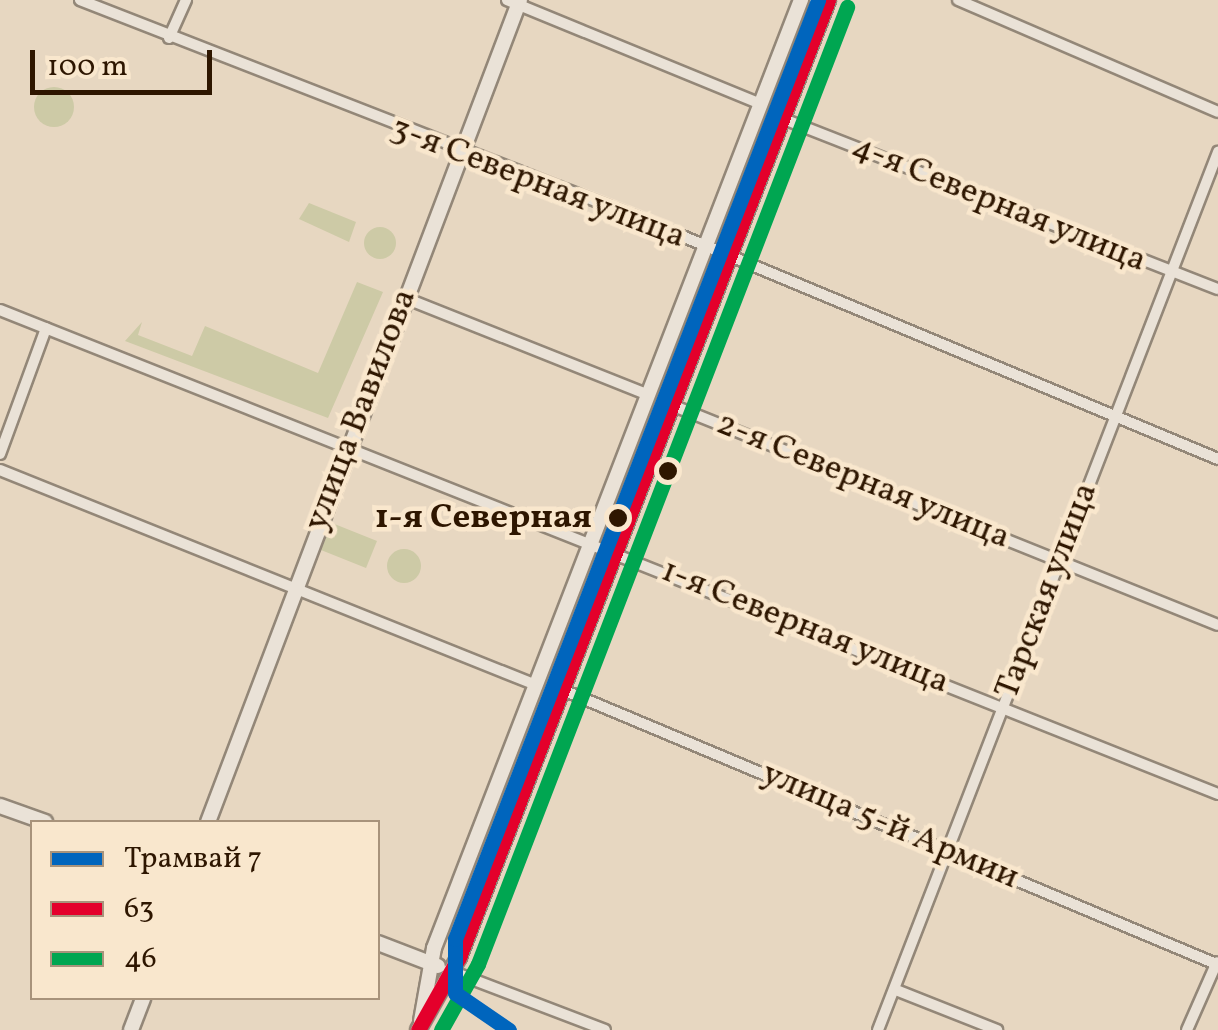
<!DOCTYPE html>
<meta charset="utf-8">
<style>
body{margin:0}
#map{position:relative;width:1218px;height:1030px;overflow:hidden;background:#e7d7c1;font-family:Vollkorn,serif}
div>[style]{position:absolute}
.green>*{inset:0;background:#cdcaa6}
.round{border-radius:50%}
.roads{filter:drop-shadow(2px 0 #938778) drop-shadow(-2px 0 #938778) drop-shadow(0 2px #938778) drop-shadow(0 -2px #938778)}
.street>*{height:10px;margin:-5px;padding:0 5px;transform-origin:5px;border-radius:5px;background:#eae2d7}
.secondary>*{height:14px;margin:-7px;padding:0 7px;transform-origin:7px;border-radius:7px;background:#eae2d7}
.bus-1>*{height:15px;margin:-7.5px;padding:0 7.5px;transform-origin:7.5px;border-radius:7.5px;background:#e4002b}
.bus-2>*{height:15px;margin:-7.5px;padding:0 7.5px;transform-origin:7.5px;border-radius:7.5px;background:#00a651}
.tram-1>*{height:15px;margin:-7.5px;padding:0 7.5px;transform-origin:7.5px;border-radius:7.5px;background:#0065bd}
.dots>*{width:28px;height:28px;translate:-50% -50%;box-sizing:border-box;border:5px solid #f9e7cd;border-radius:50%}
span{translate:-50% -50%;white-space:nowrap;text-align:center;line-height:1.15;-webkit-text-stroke:9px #f9e7cd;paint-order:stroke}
.street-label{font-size:35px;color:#2e1600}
.stop-label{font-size:35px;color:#2e1600;font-weight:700}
.right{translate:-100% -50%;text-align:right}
.legend{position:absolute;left:30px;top:820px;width:350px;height:180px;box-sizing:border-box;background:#f9e7cd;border:2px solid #a8937b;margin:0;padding:12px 18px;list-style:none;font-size:30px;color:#2e1600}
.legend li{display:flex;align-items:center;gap:20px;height:50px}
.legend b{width:50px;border:2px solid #a8937b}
.scale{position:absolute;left:30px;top:50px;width:182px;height:45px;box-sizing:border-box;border:5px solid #2e1600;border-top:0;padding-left:12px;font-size:30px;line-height:35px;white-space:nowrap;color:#2e1600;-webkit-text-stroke:8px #f9e7cd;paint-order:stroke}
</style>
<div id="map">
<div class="green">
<div class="round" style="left:34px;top:87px;width:40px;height:40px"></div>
<div style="clip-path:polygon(309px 203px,356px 222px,349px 242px,299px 219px)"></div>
<div class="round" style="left:364px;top:227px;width:32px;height:32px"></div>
<div style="clip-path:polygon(357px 282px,383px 292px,328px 418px,125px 341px,142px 322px,138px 335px,192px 356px,205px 326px,318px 373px)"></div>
<div style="clip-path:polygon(332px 523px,377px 541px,366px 568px,321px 550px)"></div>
<div class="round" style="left:387px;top:549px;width:34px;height:34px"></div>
</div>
<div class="roads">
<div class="street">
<div style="left:80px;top:0;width:595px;rotate:21.3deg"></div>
<div style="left:634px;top:216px;width:633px;rotate:22.59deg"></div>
<div style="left:507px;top:0;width:274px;rotate:22.3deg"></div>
<div style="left:958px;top:0;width:283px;rotate:23.3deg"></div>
<div style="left:169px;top:38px;width:42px;rotate:-65.9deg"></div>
<div style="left:781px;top:118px;width:469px;rotate:21.4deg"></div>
<div style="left:405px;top:298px;width:263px;rotate:21.7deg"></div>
<div style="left:0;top:310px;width:1311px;rotate:21.67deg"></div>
<div style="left:674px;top:406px;width:586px;rotate:21.93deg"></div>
<div style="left:0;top:454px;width:134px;rotate:-69.9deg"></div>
<div style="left:0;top:470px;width:578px;rotate:21.86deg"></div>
<div style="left:563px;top:690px;width:708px;rotate:22.76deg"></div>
<div style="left:448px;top:970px;width:168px;rotate:20.9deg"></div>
<div style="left:896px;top:990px;width:109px;rotate:21.6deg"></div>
<div style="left:878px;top:1030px;width:942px;rotate:-68.83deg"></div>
<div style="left:1187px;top:1030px;width:74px;rotate:-66.2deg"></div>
</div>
<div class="secondary">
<div style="left:0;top:806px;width:48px;rotate:19.6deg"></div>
<div style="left:208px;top:822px;width:879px;rotate:-69.22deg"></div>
<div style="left:378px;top:943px;width:64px;rotate:21deg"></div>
<div style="left:421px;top:1021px;width:74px;rotate:-79.9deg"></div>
<div style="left:434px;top:948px;width:1017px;rotate:-68.84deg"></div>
<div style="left:131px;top:1030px;width:34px;rotate:-69deg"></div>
<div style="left:418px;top:1030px;width:84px;rotate:-60.7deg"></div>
<div style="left:459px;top:957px;width:1026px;rotate:-68.91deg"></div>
</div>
</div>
<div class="bus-1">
<div style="left:418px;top:1030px;width:84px;rotate:-60.7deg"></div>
<div style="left:459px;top:957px;width:1026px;rotate:-68.91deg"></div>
</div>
<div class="bus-2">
<div style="left:441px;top:1030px;width:76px;rotate:-60.7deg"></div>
<div style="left:478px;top:964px;width:1026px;rotate:-68.91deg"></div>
</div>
<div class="tram-1">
<div style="left:509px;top:1030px;width:65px;rotate:-145.6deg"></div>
<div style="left:455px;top:993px;width:54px;rotate:-90deg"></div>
<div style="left:455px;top:939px;width:1007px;rotate:-68.86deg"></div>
</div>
<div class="dots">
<div style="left:668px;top:471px;background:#2e1600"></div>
<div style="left:618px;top:518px;background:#2e1600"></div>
</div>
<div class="street-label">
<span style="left:538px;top:183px;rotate:21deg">3-я Северная улица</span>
<span style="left:999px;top:204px;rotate:22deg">4-я Северная улица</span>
<span style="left:361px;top:410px;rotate:-69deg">улица Вавилова</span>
<span style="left:863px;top:481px;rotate:22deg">2-я Северная улица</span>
<span style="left:1047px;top:591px;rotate:-69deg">Тарская улица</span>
<span style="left:805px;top:627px;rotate:22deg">1-я Северная улица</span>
<span style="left:890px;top:826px;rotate:23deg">улица 5-й Армии</span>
</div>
<div class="stop-label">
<span class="right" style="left:592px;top:518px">1-я Северная</span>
</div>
<ul class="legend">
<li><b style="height:12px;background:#0065bd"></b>Трамвай 7</li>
<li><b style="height:12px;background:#e4002b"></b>63</li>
<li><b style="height:12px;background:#00a651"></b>46</li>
</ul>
<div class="scale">100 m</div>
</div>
